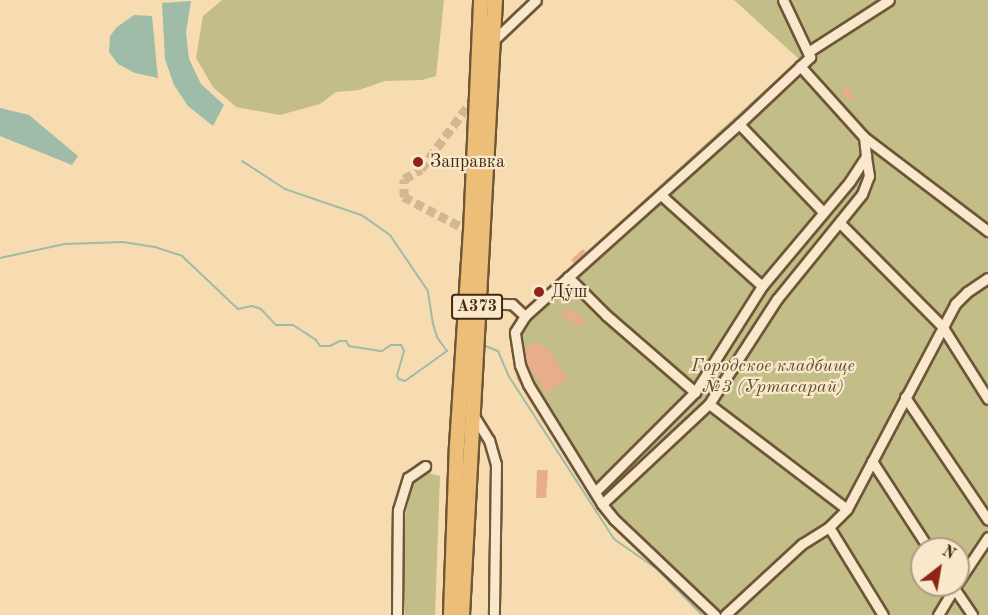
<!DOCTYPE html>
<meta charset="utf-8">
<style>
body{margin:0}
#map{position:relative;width:988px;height:615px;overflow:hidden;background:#f7dbb1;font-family:"Old Standard TT",serif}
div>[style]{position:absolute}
.green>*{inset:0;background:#c3be87}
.water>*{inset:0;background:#9ebca7}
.stream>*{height:2px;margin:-1px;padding:0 1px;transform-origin:1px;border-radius:1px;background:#9ebca7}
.building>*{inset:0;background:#e8ae8b}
.minor-tunnel>*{height:9px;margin-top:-4.5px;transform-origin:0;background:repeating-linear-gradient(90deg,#d3b791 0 9px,transparent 0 13.5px)}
.roads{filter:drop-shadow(2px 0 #6f5638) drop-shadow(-2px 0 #6f5638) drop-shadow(0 2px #6f5638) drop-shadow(0 -2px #6f5638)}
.minor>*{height:9px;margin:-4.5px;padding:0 4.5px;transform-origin:4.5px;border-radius:4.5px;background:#fae8cc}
.highway>*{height:14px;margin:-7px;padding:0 7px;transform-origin:7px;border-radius:7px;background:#ecbe78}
.dots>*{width:16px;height:16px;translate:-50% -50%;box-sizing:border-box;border:3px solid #fae8cc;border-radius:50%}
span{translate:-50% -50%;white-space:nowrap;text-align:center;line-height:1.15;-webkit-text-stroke:4.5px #fae8cc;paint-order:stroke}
.shield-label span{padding:2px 4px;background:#fae8cc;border:2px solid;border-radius:4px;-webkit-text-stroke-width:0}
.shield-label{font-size:16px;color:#42290f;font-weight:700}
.poi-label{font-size:18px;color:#42290f}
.left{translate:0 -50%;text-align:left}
.park-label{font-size:18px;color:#624e2d;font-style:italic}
.north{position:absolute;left:910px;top:537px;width:60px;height:60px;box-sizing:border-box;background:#fae8cc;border:2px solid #b09c80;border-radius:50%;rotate:31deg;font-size:16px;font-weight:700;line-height:24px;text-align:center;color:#42290f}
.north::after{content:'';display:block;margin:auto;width:21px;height:27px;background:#8f2418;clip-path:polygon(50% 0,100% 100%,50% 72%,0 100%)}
</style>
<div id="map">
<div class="green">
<div style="clip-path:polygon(222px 0,444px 0,436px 76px,422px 80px,385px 81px,359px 90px,336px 92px,320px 104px,280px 115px,236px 107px,213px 87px,196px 58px,203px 16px)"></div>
<div style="clip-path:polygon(evenodd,734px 0,988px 0,988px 615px,711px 615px,607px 517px,517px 379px,514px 341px,516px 316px,799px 59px,734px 0,922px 549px,958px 549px,958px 585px,922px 585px,922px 549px)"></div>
<div style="clip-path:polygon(424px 472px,440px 476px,435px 615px,405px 615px,402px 530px,413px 481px)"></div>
</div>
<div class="water">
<div style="clip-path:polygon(191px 1px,186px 32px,189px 59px,201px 84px,224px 105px,213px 126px,188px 106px,174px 85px,165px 59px,162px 3px)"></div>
<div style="clip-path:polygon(134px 15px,152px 16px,158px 78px,135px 73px,118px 64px,109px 52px,110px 36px,117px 27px)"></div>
<div style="clip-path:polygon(0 108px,29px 115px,78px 156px,72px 165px,0 136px)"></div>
</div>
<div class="stream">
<div style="left:0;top:258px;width:66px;rotate:-12.2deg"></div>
<div style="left:65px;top:244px;width:58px;rotate:-2deg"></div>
<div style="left:123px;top:242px;width:32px;rotate:9deg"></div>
<div style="left:155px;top:247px;width:28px;rotate:18deg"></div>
<div style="left:182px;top:256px;width:77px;rotate:43.4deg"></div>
<div style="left:238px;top:309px;width:14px;rotate:-12deg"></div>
<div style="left:252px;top:306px;width:9px;rotate:18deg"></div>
<div style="left:261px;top:309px;width:22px;rotate:47deg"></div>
<div style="left:276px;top:325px;width:17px"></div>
<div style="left:293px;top:325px;width:27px;rotate:33deg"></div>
<div style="left:316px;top:340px;width:7px;rotate:56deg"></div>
<div style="left:320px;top:346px;width:10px"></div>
<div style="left:330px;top:346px;width:11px;rotate:-27deg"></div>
<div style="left:340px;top:341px;width:6px"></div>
<div style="left:346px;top:341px;width:6px;rotate:59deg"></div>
<div style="left:349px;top:346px;width:33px;rotate:9deg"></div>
<div style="left:382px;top:351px;width:11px;rotate:-34deg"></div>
<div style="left:391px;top:345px;width:10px"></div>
<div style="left:401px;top:345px;width:7px;rotate:63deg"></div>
<div style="left:404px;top:351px;width:26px;rotate:106deg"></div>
<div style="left:397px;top:376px;width:4px;rotate:56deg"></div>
<div style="left:399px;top:379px;width:6px;rotate:18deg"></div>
<div style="left:405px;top:381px;width:52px;rotate:-35.5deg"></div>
<div style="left:447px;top:351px;width:17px;rotate:-126deg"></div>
<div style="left:437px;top:337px;width:14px;rotate:-107deg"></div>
<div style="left:433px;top:324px;width:33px;rotate:-99deg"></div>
<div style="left:428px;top:291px;width:68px;rotate:-124.2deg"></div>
<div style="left:390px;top:235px;width:35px;rotate:-145deg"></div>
<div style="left:361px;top:215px;width:80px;rotate:-161.1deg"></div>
<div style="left:285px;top:189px;width:51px;rotate:-146.9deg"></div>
<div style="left:483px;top:345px;width:16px;rotate:22deg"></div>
<div style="left:498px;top:351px;width:26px;rotate:67deg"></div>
<div style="left:508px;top:375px;width:195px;rotate:57.1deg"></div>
<div style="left:614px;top:539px;width:52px;rotate:34.9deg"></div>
<div style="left:657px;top:569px;width:64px;rotate:45.6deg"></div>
</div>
<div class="building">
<div style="clip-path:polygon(847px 87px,855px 97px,850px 101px,841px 92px)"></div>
<div style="clip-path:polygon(583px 249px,586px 252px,574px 263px,571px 260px)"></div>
<div style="clip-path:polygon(567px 307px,585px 320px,580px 327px,561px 314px)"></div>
<div style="clip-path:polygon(537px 342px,548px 349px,567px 379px,546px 394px,527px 363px,524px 349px)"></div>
<div style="clip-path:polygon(537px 470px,548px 470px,546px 498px,536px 498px)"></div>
</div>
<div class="minor-tunnel">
<div style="left:471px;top:232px;width:76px;rotate:-152.4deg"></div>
<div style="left:404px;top:197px;width:18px;rotate:-90deg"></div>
<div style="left:404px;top:179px;width:20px;rotate:-30deg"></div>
<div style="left:421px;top:169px;width:92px;rotate:-53.4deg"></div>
</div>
<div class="roads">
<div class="minor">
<div style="left:493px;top:41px;width:59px;rotate:-43.6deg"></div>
<div style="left:808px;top:52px;width:96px;rotate:-32.7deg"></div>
<div style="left:800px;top:66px;width:96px;rotate:48deg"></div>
<div style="left:864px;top:137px;width:156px;rotate:37.2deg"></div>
<div style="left:739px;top:124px;width:122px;rotate:46.3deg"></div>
<div style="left:661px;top:195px;width:136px;rotate:42deg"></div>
<div style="left:840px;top:223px;width:145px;rotate:45.3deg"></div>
<div style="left:942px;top:326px;width:86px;rotate:57.8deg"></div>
<div style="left:568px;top:277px;width:54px;rotate:45deg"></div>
<div style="left:606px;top:315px;width:118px;rotate:40.9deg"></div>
<div style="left:477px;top:303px;width:35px;rotate:2deg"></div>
<div style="left:512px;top:304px;width:18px;rotate:43deg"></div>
<div style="left:905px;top:397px;width:148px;rotate:56deg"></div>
<div style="left:709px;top:404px;width:173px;rotate:37.3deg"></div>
<div style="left:472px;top:413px;width:32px;rotate:58deg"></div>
<div style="left:489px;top:440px;width:25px;rotate:74deg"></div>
<div style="left:496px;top:464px;width:151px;rotate:90.8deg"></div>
<div style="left:872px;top:461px;width:105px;rotate:57.1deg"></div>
<div style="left:595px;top:492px;width:141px;rotate:-45deg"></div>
<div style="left:695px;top:392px;width:125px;rotate:-57.7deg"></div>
<div style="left:762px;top:286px;width:137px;rotate:-50deg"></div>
<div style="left:850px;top:181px;width:30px;rotate:-57deg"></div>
<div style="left:866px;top:156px;width:19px;rotate:-96deg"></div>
<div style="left:602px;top:504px;width:146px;rotate:-43.1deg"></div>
<div style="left:709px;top:404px;width:125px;rotate:-57.1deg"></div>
<div style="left:777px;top:299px;width:135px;rotate:-51deg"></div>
<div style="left:862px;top:194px;width:19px;rotate:-69deg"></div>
<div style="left:869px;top:176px;width:20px;rotate:-99deg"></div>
<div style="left:829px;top:527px;width:103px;rotate:58.5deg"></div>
<div style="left:958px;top:582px;width:54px;rotate:-56.3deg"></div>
<div style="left:952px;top:585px;width:36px;rotate:56deg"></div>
<div style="left:397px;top:615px;width:105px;rotate:-89.5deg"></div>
<div style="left:398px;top:510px;width:34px;rotate:-73deg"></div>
<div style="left:408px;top:478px;width:21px;rotate:-35deg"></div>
<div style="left:715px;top:615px;width:139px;rotate:-136.5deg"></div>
<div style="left:614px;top:519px;width:19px;rotate:-129deg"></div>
<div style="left:602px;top:504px;width:141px;rotate:-121.7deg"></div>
<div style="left:528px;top:384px;width:21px;rotate:-113deg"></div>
<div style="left:520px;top:365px;width:33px;rotate:-99deg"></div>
<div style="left:515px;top:332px;width:19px;rotate:-58deg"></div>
<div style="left:525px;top:316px;width:288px;rotate:-41.9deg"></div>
<div style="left:739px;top:124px;width:98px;rotate:-43.3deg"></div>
<div style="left:810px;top:57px;width:63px;rotate:-115.3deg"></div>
<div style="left:725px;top:615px;width:105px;rotate:-42.7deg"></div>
<div style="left:802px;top:544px;width:32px;rotate:-32deg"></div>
<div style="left:829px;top:527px;width:25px;rotate:-45deg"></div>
<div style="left:847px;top:509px;width:232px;rotate:-62.2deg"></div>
<div style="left:955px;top:304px;width:17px;rotate:-45deg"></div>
<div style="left:967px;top:292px;width:25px;rotate:-34deg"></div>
<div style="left:938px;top:615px;width:35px;rotate:-59deg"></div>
</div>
<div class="highway">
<div style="left:451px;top:615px;width:169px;rotate:-88deg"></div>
<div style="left:457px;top:446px;width:214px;rotate:-86.3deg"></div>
<div style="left:471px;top:232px;width:232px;rotate:-87.5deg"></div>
<div style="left:462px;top:615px;width:616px;rotate:-86.93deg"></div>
</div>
</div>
<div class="dots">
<div style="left:418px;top:162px;background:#8f2418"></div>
<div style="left:539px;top:292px;background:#8f2418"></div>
</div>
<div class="shield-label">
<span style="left:477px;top:307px">A373</span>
</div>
<div class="poi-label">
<span class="left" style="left:430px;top:162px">Заправка</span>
<span class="left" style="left:551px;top:292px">Душ</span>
</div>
<div class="park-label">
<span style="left:773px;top:377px">Городское кладбище<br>№3 (Уртасарай)</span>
</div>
<div class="north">N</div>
</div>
